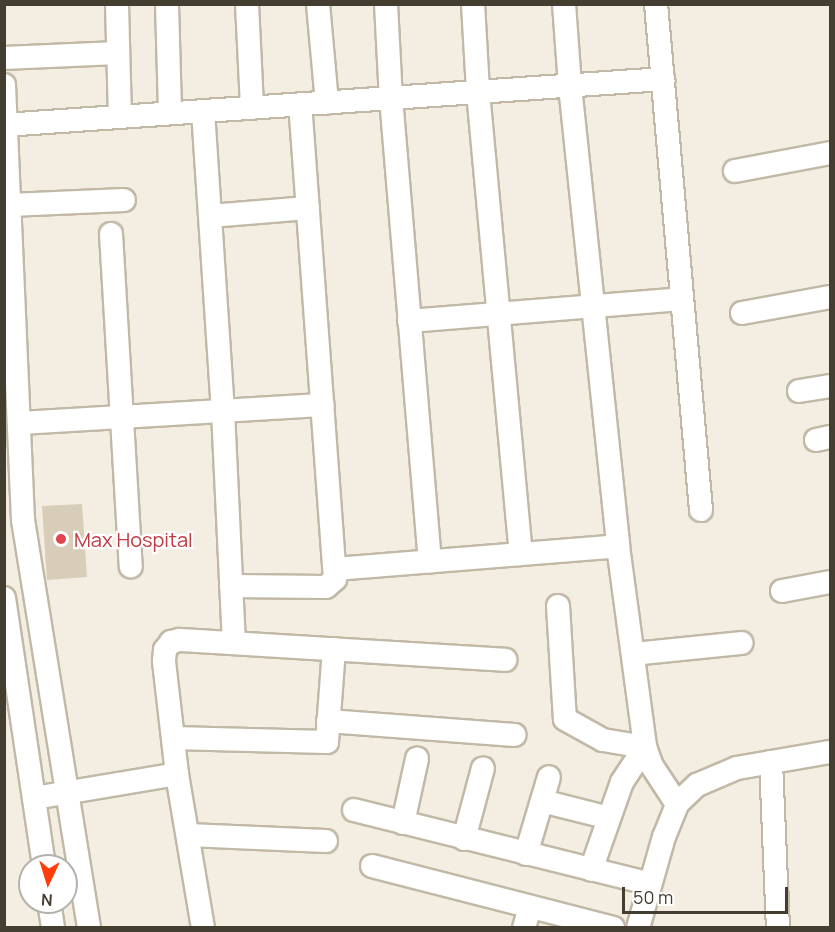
<!DOCTYPE html>
<style>
body{margin:0}
#map{position:relative;width:835px;height:932px;overflow:hidden;background:#f3eee1;font-family:Manrope,sans-serif}
div>[style]{position:absolute}
.building>*{inset:0;background:#d8cdb8}
.roads{filter:drop-shadow(2px 0 #c1b9a6) drop-shadow(-2px 0 #c1b9a6) drop-shadow(0 2px #c1b9a6) drop-shadow(0 -2px #c1b9a6)}
.minor>*{height:22px;margin:-11px;padding:0 11px;transform-origin:11px;border-radius:11px;background:#fff}
.dots>*{width:16px;height:16px;translate:-50% -50%;box-sizing:border-box;border:3px solid #fff;border-radius:50%}
span{translate:-50% -50%;white-space:nowrap;text-align:center;line-height:1.15;-webkit-text-stroke:4.5px #fff;paint-order:stroke}
.health-label{font-size:20px;color:#be3a42}
.left{translate:0 -50%;text-align:left}
.frame{position:absolute;inset:0;border:6px solid #443e31;pointer-events:none}
.north{position:absolute;left:18px;top:854px;width:60px;height:60px;box-sizing:border-box;background:#fff;border:2px solid #b4b2ad;border-radius:50%;rotate:184deg;font-size:16px;font-weight:700;line-height:24px;text-align:center;color:#443e31}
.north::after{content:'';display:block;margin:auto;width:21px;height:27px;background:#ff3d0b;clip-path:polygon(50% 0,100% 100%,50% 72%,0 100%)}
.scale{position:absolute;left:622px;top:887px;width:166px;height:27px;box-sizing:border-box;border:3px solid #443e31;border-top:0;padding-left:8px;font-size:18px;line-height:21px;white-space:nowrap;color:#443e31;-webkit-text-stroke:4px #fff;paint-order:stroke}
</style>
<div id="map">
<div class="building">
<div style="clip-path:polygon(82px 504px,87px 577px,47px 580px,42px 506px)"></div>
</div>
<div class="roads">
<div class="minor">
<div style="left:117px;top:4px;width:113px;rotate:88.5deg"></div>
<div style="left:167px;top:4px;width:109px;rotate:88.4deg"></div>
<div style="left:247px;top:4px;width:104px;rotate:87.2deg"></div>
<div style="left:318px;top:4px;width:99px;rotate:84.8deg"></div>
<div style="left:386px;top:4px;width:94px;rotate:87deg"></div>
<div style="left:391px;top:98px;width:465px;rotate:85.2deg"></div>
<div style="left:473px;top:4px;width:88px;rotate:86.7deg"></div>
<div style="left:478px;top:92px;width:464px;rotate:84.7deg"></div>
<div style="left:564px;top:4px;width:82px;rotate:85.8deg"></div>
<div style="left:570px;top:86px;width:462px;rotate:84deg"></div>
<div style="left:618px;top:546px;width:203px;rotate:82.3deg"></div>
<div style="left:645px;top:747px;width:20px;rotate:70deg"></div>
<div style="left:652px;top:766px;width:45px;rotate:56.7deg"></div>
<div style="left:656px;top:4px;width:508px;rotate:84.92deg"></div>
<div style="left:4px;top:58px;width:114px;rotate:-2.5deg"></div>
<div style="left:4px;top:85px;width:435px;rotate:87.5deg"></div>
<div style="left:23px;top:520px;width:413px;rotate:80.8deg"></div>
<div style="left:203px;top:111px;width:301px;rotate:86.2deg"></div>
<div style="left:223px;top:411px;width:232px;rotate:87.3deg"></div>
<div style="left:4px;top:125px;width:661px;rotate:-3.99deg"></div>
<div style="left:735px;top:171px;width:97px;rotate:-10.7deg"></div>
<div style="left:10px;top:205px;width:114px;rotate:-2.5deg"></div>
<div style="left:210px;top:216px;width:98px;rotate:-4.7deg"></div>
<div style="left:111px;top:234px;width:333px;rotate:86.6deg"></div>
<div style="left:742px;top:313px;width:89px;rotate:-10.3deg"></div>
<div style="left:409px;top:321px;width:273px;rotate:-4.6deg"></div>
<div style="left:799px;top:391px;width:31px;rotate:-9deg"></div>
<div style="left:19px;top:423px;width:304px;rotate:-3.4deg"></div>
<div style="left:816px;top:440px;width:14px;rotate:-12deg"></div>
<div style="left:335px;top:569px;width:284px;rotate:-4.6deg"></div>
<div style="left:231px;top:586px;width:95px;rotate:0.6deg"></div>
<div style="left:326px;top:587px;width:12px;rotate:-42deg"></div>
<div style="left:335px;top:579px;width:475px;rotate:-94.2deg"></div>
<div style="left:782px;top:591px;width:49px;rotate:-10.6deg"></div>
<div style="left:4px;top:598px;width:271px;rotate:81.5deg"></div>
<div style="left:558px;top:606px;width:113px;rotate:86.5deg"></div>
<div style="left:565px;top:719px;width:43px;rotate:28.9deg"></div>
<div style="left:603px;top:740px;width:43px;rotate:9.5deg"></div>
<div style="left:645px;top:747px;width:42px;rotate:123.3deg"></div>
<div style="left:622px;top:782px;width:93px;rotate:109.4deg"></div>
<div style="left:633px;top:654px;width:109px;rotate:-5.8deg"></div>
<div style="left:328px;top:721px;width:187px;rotate:4.3deg"></div>
<div style="left:173px;top:738px;width:154px;rotate:1.5deg"></div>
<div style="left:327px;top:742px;width:93px;rotate:-85.7deg"></div>
<div style="left:771px;top:762px;width:166px;rotate:87.6deg"></div>
<div style="left:34px;top:798px;width:145px;rotate:-9.5deg"></div>
<div style="left:542px;top:801px;width:69px;rotate:14.2deg"></div>
<div style="left:354px;top:810px;width:305px;rotate:14deg"></div>
<div style="left:403px;top:823px;width:66px;rotate:-77.7deg"></div>
<div style="left:188px;top:835px;width:138px;rotate:2.5deg"></div>
<div style="left:464px;top:839px;width:73px;rotate:-75deg"></div>
<div style="left:526px;top:854px;width:80px;rotate:-73.4deg"></div>
<div style="left:372px;top:866px;width:249px;rotate:14.4deg"></div>
<div style="left:49px;top:902px;width:26px;rotate:81deg"></div>
<div style="left:203px;top:928px;width:156px;rotate:-99.6deg"></div>
<div style="left:177px;top:774px;width:114px;rotate:-96.6deg"></div>
<div style="left:164px;top:661px;width:11px;rotate:-85deg"></div>
<div style="left:165px;top:650px;width:10px;rotate:-53deg"></div>
<div style="left:171px;top:642px;width:9px;rotate:-13deg"></div>
<div style="left:180px;top:640px;width:326px;rotate:3.5deg"></div>
<div style="left:524px;top:928px;width:22px;rotate:-74deg"></div>
<div style="left:638px;top:928px;width:95px;rotate:-74.1deg"></div>
<div style="left:664px;top:837px;width:35px;rotate:-68deg"></div>
<div style="left:677px;top:804px;width:28px;rotate:-44deg"></div>
<div style="left:697px;top:785px;width:43px;rotate:-23deg"></div>
<div style="left:737px;top:768px;width:94px;rotate:-9.8deg"></div>
</div>
</div>
<div class="dots">
<div style="left:61px;top:539px;background:#e0444e"></div>
</div>
<div class="health-label">
<span class="left" style="left:74px;top:539px">Max Hospital</span>
</div>
<div class="frame"></div>
<div class="north">N</div>
<div class="scale">50 m</div>
</div>
